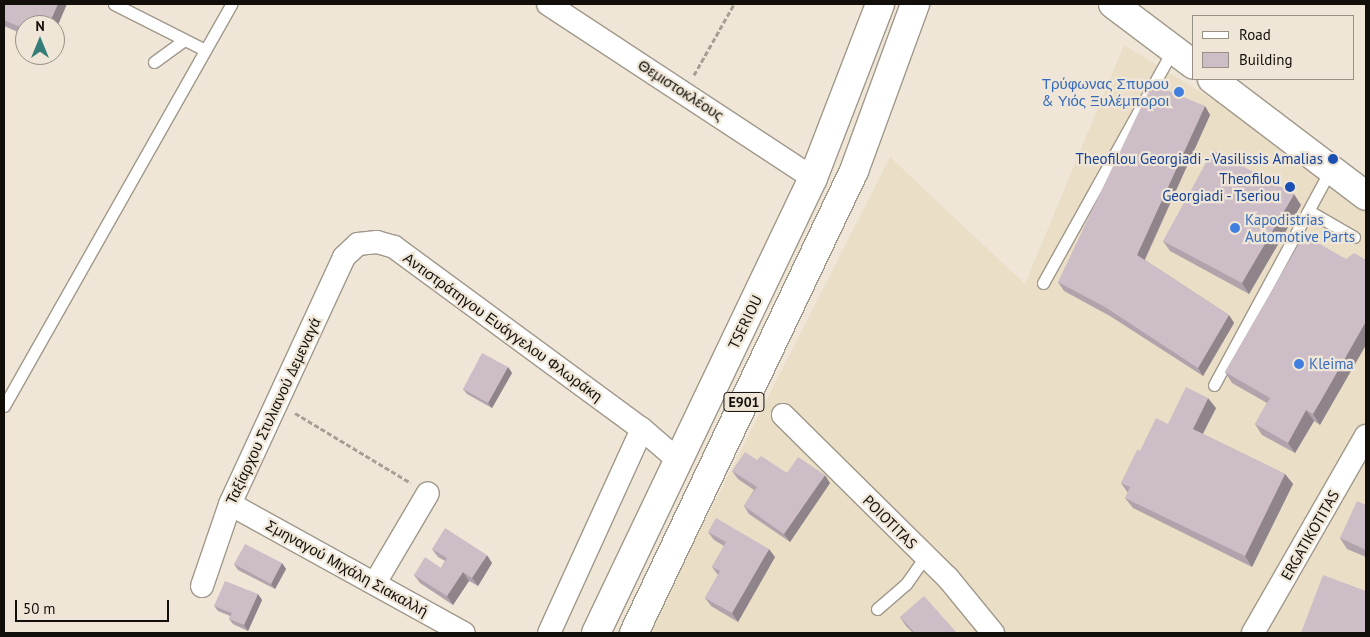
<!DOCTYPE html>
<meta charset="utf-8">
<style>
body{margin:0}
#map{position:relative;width:1370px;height:637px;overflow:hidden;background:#efe6d7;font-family:"PT Sans",sans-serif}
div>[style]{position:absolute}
.built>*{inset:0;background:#eadec7}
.path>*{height:3px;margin-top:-1.5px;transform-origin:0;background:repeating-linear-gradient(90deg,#a69f93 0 5px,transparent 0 7.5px)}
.roads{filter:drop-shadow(1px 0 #a0988a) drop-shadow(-1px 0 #a0988a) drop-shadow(0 1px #a0988a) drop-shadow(0 -1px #a0988a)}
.service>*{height:11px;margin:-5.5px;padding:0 5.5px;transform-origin:5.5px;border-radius:5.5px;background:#fff}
.minor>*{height:22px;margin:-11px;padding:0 11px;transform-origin:11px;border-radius:11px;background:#fff}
.tertiary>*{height:28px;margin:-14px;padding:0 14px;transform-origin:14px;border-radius:14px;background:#fff}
.primary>*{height:28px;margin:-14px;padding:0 14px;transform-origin:14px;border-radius:14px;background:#fff}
.wall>*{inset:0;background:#b0a3ab}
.shaded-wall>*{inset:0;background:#90848b}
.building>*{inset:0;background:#cdbdc7}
.dots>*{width:14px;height:14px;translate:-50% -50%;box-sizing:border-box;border:2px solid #efe6d7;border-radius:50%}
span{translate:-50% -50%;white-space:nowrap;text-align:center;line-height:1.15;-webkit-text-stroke:4.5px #efe6d7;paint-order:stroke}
.shield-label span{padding:1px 4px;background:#efe6d7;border:1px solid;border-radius:4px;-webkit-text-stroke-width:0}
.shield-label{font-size:14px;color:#120f0a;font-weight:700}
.shop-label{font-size:15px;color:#366cbe}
.right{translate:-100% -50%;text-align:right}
.left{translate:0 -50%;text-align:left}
.street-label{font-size:15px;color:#120f0a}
.transit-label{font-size:15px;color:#164399}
.frame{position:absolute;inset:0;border:5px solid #120f0a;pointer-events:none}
.legend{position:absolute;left:1192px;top:15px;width:162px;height:65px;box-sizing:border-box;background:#efe6d7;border:1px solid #979085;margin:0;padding:6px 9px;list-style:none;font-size:15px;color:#120f0a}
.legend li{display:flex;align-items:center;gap:10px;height:25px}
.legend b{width:25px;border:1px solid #979085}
.north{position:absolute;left:15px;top:15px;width:50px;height:50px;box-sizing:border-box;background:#efe6d7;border:1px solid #979085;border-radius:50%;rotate:0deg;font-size:14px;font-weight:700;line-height:20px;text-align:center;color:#120f0a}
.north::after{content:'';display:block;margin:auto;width:18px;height:22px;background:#347d78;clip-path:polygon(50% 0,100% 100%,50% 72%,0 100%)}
.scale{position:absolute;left:15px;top:600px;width:154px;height:22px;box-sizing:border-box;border:2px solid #120f0a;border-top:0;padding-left:6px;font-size:15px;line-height:18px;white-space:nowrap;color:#120f0a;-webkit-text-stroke:4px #efe6d7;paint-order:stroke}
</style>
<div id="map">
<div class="built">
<div style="clip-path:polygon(1124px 45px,1366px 193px,1366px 633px,648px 633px,890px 157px,1025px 284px)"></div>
</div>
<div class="path">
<div style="left:694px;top:75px;width:81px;rotate:-60.6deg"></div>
<div style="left:295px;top:413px;width:135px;rotate:31.1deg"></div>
</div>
<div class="roads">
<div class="service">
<div style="left:114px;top:4px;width:102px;rotate:26.8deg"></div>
<div style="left:154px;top:62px;width:37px;rotate:-36deg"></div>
<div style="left:1309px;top:211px;width:52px;rotate:30deg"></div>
<div style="left:1043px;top:283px;width:268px;rotate:-60.9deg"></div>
<div style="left:1214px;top:385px;width:246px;rotate:-61.6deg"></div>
<div style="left:4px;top:406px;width:462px;rotate:-60.5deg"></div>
<div style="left:877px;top:609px;width:38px;rotate:-41deg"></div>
<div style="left:906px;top:584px;width:33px;rotate:-55deg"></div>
</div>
<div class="minor">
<div style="left:548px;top:4px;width:317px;rotate:33.3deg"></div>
<div style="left:783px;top:415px;width:232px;rotate:44.7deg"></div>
<div style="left:948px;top:578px;width:71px;rotate:50.7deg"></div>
<div style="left:642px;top:429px;width:48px;rotate:40.7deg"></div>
<div style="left:230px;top:504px;width:267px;rotate:28.9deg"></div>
<div style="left:375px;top:583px;width:104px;rotate:-59.5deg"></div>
<div style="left:202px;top:586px;width:87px;rotate:-71.1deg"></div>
<div style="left:230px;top:504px;width:272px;rotate:-65.2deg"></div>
<div style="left:344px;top:257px;width:19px;rotate:-43deg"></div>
<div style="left:358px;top:244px;width:19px;rotate:-6deg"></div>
<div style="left:377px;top:242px;width:18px;rotate:16deg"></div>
<div style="left:394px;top:247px;width:308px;rotate:36.3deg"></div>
<div style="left:642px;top:429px;width:224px;rotate:114.5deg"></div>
<div style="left:1253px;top:633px;width:227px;rotate:-60.2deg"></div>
</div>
<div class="tertiary">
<div style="left:1113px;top:4px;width:101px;rotate:37deg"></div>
<div style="left:1212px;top:79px;width:193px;rotate:37.2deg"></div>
</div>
<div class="primary">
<div style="left:596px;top:633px;width:504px;rotate:-64.5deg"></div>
<div style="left:813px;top:178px;width:186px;rotate:-68.9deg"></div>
<div style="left:634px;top:633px;width:512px;rotate:-64.54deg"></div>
<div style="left:854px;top:171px;width:178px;rotate:-69.9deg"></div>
</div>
</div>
<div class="wall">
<div style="clip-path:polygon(4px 4px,67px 4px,25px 25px,25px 35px,4px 26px)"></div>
<div style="clip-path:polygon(1205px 106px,1210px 115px,1145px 260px,1229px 315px,1234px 323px,1203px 376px,1110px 316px,1064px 291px,1058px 282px)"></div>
<div style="clip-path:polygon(1301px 205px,1249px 294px,1170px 251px,1163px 241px)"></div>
<div style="clip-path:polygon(1304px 235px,1320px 425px,1314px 421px,1295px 453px,1262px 435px,1255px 424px,1267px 403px,1232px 383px,1225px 372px)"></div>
<div style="clip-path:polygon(508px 367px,512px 373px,492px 408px,467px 394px,463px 389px)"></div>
<div style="clip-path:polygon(1216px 408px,1203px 434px,1285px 474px,1293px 484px,1252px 567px,1133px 508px,1125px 498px,1128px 493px,1121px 483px,1140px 451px,1168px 424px)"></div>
<div style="clip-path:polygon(757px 460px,787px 473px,830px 483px,790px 542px,749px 514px,744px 506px,754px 490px,738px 479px,732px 471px)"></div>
<div style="clip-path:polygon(1366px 505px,1366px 557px,1347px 549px,1340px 538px)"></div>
<div style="clip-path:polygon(708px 532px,775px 557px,738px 622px,711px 606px,705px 598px,718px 575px,712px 567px,724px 546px,714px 540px)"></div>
<div style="clip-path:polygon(432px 549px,492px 563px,478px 586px,469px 581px,453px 605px,420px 583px,414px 575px,441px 568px,445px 561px,438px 557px)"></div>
<div style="clip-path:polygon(282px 563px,286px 569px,275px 589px,238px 570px,234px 564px)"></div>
<div style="clip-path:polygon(258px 594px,262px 600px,248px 631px,233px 624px,229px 619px,230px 616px,218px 611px,214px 606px)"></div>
<div style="clip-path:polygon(900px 617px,957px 633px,913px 633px,906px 626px)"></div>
</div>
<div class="shaded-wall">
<div style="clip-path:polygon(58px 4px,67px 4px,55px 32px,55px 25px,48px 25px)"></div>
<div style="clip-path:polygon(1205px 106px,1210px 115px,1143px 263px,1137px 255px)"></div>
<div style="clip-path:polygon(1294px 194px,1301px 205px,1249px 294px,1242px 283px)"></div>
<div style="clip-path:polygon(1229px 315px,1234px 323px,1203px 376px,1198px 368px)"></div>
<div style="clip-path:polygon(1366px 321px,1366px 345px,1320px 425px,1313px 414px)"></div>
<div style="clip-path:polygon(508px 367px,512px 373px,492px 408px,488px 403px)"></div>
<div style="clip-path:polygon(1208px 398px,1216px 408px,1200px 439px,1193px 429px)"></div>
<div style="clip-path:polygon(1306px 410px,1314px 421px,1295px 453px,1288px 443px)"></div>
<div style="clip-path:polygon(1285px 474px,1293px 484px,1252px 567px,1245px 556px)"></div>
<div style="clip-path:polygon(825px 475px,830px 483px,790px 542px,784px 534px)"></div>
<div style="clip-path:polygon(769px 549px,775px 557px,738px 622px,732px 613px)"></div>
<div style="clip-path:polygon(487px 555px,492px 563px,478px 586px,472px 578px)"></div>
<div style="clip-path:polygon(282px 563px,286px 569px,275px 589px,271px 584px)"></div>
<div style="clip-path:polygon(463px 572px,469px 581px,453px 605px,447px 596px)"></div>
<div style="clip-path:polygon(258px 594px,262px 600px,248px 631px,244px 625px)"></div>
</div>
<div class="building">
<div style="clip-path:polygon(4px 4px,58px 4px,48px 25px,25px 25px,25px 29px,4px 20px)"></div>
<div style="clip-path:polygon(1152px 84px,1205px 106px,1137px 255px,1229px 315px,1198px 368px,1105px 307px,1058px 282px)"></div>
<div style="clip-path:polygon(1213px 150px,1294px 194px,1242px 283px,1163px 241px)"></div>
<div style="clip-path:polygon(1304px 235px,1346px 259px,1354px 253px,1366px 260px,1366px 321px,1313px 414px,1306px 410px,1288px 443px,1255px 424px,1270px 398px,1225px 372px)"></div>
<div style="clip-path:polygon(482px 353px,508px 367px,488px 403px,463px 389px)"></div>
<div style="clip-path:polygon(1186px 387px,1208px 398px,1193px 429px,1285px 474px,1245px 556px,1125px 498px,1130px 487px,1121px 483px,1137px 450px,1140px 451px,1156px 418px,1168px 424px)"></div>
<div style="clip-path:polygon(745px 452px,757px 460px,761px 456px,787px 473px,798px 457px,825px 475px,784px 534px,744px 506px,757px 487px,732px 471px)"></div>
<div style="clip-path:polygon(1357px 501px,1366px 505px,1366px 550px,1340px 538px)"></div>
<div style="clip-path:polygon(716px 518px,769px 549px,732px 613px,705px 598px,720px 571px,712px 567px,726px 542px,708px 532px)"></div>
<div style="clip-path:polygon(445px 528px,487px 555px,472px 578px,463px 572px,447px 596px,414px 575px,425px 557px,441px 568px,447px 558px,432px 549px)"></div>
<div style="clip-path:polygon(245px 544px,282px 563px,271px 584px,234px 564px)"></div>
<div style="clip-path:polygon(1323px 575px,1366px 591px,1366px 633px,1301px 633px)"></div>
<div style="clip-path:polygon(225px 581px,258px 594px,244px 625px,229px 619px,232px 613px,214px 606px)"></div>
<div style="clip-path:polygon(924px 596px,957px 633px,915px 633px,900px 617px)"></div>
</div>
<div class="dots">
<div style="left:1179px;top:92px;background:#3f7fe0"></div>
<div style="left:1333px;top:159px;background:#1a4fb4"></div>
<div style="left:1290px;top:187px;background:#1a4fb4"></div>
<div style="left:1235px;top:228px;background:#3f7fe0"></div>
<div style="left:1299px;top:364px;background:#3f7fe0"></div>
</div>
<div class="shield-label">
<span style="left:744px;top:402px">E901</span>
</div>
<div class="shop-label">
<span class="right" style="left:1169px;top:92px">Τρύφωνας Σπυρου<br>&amp; Υιός Ξυλέμποροι</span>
<span class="left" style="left:1245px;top:228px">Kapodistrias<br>Automotive Parts</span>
<span class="left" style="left:1309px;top:364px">Kleima</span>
</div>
<div class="street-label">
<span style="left:681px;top:90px;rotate:33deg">Θεμιστοκλέους</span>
<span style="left:745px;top:322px;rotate:-64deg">TSERIOU</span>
<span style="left:503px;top:327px;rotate:36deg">Αντιστράτηγου Ευάγγελου Φλωράκη</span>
<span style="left:273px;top:411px;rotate:-65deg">Ταξίαρχου Στυλιανού Δεμεναγά</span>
<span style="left:890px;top:522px;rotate:45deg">POIOTITAS</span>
<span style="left:1310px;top:535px;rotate:-60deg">ERGATIKOTITAS</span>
<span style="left:347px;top:568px;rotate:29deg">Σμηναγού Μιχάλη Σιακαλλή</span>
</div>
<div class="transit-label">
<span class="right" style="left:1323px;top:159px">Theofilou Georgiadi - Vasilissis Amalias</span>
<span class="right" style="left:1280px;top:187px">Theofilou<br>Georgiadi - Tseriou</span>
</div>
<div class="frame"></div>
<ul class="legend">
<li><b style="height:6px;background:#fff"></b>Road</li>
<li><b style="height:14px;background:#cdbdc7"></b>Building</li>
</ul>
<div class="north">N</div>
<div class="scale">50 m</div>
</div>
